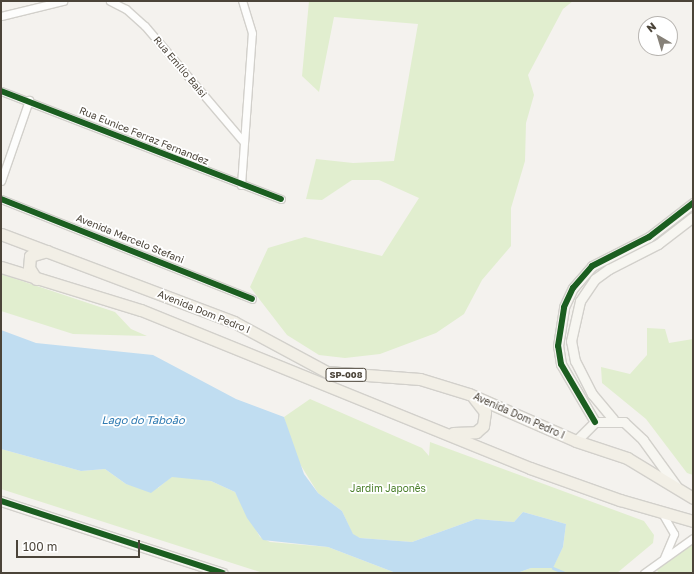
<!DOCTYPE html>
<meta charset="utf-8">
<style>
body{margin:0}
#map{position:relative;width:694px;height:574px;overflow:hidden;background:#f4f2ee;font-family:"Golos Text",sans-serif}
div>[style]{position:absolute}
.green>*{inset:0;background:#e1eecf}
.water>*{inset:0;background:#c0ddf1}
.stream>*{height:2.5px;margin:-1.25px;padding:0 1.25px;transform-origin:1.25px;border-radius:1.25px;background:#c0ddf1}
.roads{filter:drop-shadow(1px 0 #d2d0cb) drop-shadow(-1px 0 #d2d0cb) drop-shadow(0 1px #d2d0cb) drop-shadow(0 -1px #d2d0cb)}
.street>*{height:7px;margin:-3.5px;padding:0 3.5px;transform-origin:3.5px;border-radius:3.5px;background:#fdfdfc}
.secondary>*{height:9px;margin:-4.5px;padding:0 4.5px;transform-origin:4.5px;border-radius:4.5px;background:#f7f6f1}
.primary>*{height:11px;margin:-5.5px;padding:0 5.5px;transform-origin:5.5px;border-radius:5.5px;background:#f2efe6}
.cycleway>*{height:6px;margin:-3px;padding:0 3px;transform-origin:3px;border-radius:3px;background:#1b5e20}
span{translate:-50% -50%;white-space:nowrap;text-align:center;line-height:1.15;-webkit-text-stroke:3.5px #fff;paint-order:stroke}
.shield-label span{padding:1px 3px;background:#fff;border:1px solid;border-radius:3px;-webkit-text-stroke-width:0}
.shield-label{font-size:9px;color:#4b4439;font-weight:700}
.street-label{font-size:10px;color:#4b4439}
.park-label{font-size:10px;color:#4a7f2a}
.water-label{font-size:11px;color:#2e7ab2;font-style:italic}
.frame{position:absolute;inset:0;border:2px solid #4b4439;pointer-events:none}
.north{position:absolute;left:638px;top:16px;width:40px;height:40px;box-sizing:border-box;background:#fff;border:1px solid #b7b4b0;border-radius:50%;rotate:322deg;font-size:11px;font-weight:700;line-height:16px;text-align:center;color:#4b4439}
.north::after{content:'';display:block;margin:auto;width:14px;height:18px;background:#868178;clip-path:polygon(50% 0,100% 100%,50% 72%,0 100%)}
.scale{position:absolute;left:16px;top:540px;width:124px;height:18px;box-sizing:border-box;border:2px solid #4b4439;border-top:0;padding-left:5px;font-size:12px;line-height:14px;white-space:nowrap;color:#4b4439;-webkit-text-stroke:3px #fff;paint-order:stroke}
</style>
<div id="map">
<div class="green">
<div style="clip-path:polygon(309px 1px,573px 1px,563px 9px,528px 75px,534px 95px,526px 123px,525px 161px,511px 208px,511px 246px,482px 280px,464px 314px,436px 333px,380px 354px,345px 358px,319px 355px,287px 335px,250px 287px,268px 248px,305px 237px,382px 256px,419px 198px,379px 180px,352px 180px,322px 200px,306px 199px,316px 159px,353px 163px,394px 161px,418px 24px,334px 17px,319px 92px,302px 76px)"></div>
<div style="clip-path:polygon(1px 274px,115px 312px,131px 329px,147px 336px,73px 334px,1px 311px)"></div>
<div style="clip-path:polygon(647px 328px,665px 329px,669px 343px,693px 339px,693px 475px,687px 473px,646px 419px,602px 383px,601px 367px,630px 374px,647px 355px)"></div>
<div style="clip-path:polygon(310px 399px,422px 448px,429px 456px,430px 442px,644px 521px,654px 535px,653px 543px,617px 573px,517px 573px,531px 568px,553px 567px,563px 547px,566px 524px,523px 512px,514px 522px,476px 519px,412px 542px,360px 538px,353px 535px,342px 511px,318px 493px,295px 456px,284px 417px)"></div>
<div style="clip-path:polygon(1px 449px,81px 471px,105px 469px,126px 484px,158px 488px,172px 476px,211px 481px,235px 492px,260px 537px,270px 542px,328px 547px,396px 573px,263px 573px,1px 489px)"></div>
<div style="clip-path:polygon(693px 539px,693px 573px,659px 573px,656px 569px)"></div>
</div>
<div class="water">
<div style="clip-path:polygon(1px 330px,36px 343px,153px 355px,236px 399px,284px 417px,304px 474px,318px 493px,342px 511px,353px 534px,360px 538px,412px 542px,476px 519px,514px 522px,523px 512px,566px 524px,563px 547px,553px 568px,531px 568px,517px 573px,396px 573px,328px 547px,263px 540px,247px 518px,235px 492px,211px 481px,172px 477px,151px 493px,126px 484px,105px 469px,81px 471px,1px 449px)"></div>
</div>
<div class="stream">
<div style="left:553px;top:568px;width:11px;rotate:22deg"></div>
</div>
<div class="roads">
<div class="street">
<div style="left:110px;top:1px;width:18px;rotate:27deg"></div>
<div style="left:126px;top:9px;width:25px;rotate:42deg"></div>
<div style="left:145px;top:26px;width:151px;rotate:49.6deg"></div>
<div style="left:1px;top:16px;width:64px;rotate:-13.6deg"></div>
<div style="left:1px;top:91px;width:300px;rotate:21.1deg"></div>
<div style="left:1px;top:181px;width:86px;rotate:-70.9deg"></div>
<div style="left:241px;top:185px;width:152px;rotate:-85.9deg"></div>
<div style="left:252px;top:33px;width:34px;rotate:-107deg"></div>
<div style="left:1px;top:199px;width:270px;rotate:21.7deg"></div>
<div style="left:662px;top:513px;width:24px;rotate:60deg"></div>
<div style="left:674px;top:534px;width:25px;rotate:113deg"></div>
<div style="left:644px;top:573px;width:60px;rotate:-35.5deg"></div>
</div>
<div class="secondary">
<div style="left:613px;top:419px;width:33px;rotate:-130deg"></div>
<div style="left:592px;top:394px;width:37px;rotate:-117deg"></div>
<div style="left:575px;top:361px;width:20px;rotate:-101deg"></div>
<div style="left:571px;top:341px;width:41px;rotate:-77.3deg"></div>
<div style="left:580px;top:301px;width:27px;rotate:-56deg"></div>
<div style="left:595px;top:279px;width:17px;rotate:-36deg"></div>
<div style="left:609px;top:269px;width:55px;rotate:-27deg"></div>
<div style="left:658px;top:244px;width:44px;rotate:-37.6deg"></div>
<div style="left:595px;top:422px;width:67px;rotate:-120.4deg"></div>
<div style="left:561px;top:364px;width:18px;rotate:-99deg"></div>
<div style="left:558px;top:346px;width:39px;rotate:-81deg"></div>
<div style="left:564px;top:307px;width:21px;rotate:-65deg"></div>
<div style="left:573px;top:288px;width:29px;rotate:-49deg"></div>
<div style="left:592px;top:266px;width:64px;rotate:-27deg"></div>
<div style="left:649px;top:237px;width:56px;rotate:-37.7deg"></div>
<div style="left:576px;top:441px;width:27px;rotate:-45deg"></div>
<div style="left:595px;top:422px;width:29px"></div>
<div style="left:624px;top:422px;width:26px;rotate:43deg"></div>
<div style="left:643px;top:440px;width:58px;rotate:54.1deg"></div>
<div style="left:1px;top:501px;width:233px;rotate:18deg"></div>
</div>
<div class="primary">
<div style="left:1px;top:234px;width:249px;rotate:20.7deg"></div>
<div style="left:234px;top:322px;width:106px;rotate:28.3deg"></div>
<div style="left:327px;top:372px;width:93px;rotate:4.3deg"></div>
<div style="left:420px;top:379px;width:51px;rotate:17deg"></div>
<div style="left:469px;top:394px;width:117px;rotate:23.7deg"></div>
<div style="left:576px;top:441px;width:54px;rotate:18.4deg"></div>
<div style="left:627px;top:458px;width:77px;rotate:31.2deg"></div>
<div style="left:1px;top:267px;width:146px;rotate:17.1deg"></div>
<div style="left:141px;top:310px;width:420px;rotate:22.1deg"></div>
<div style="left:530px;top:468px;width:96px;rotate:19.6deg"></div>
<div style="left:620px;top:500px;width:76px;rotate:16deg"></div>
<div style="left:36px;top:279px;width:13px;rotate:-122deg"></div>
<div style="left:29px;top:268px;width:12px;rotate:-85deg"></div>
<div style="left:30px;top:256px;width:18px;rotate:-16deg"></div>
<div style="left:453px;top:433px;width:23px;rotate:-2deg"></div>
<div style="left:476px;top:432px;width:9px;rotate:-41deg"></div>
<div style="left:483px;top:426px;width:14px;rotate:-82deg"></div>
<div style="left:485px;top:412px;width:18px;rotate:-128deg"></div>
</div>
</div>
<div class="cycleway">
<div style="left:1px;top:91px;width:300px;rotate:21.1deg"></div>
<div style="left:1px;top:199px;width:270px;rotate:21.7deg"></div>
<div style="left:595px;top:422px;width:67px;rotate:-120.4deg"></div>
<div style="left:561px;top:364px;width:18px;rotate:-99deg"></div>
<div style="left:558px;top:346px;width:39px;rotate:-81deg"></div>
<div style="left:564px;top:307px;width:21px;rotate:-65deg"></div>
<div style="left:573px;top:288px;width:29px;rotate:-49deg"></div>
<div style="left:592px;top:266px;width:64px;rotate:-27deg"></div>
<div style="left:649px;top:237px;width:56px;rotate:-37.7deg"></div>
<div style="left:1px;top:501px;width:233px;rotate:18deg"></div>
</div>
<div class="shield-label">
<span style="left:346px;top:375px">SP-008</span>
</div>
<div class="street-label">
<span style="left:180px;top:67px;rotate:50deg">Rua Emílio Baisi</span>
<span style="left:144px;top:136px;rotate:22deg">Rua Eunice Ferraz Fernandez</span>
<span style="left:130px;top:239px;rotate:22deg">Avenida Marcelo Stefani</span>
<span style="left:204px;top:312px;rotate:22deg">Avenida Dom Pedro I</span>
<span style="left:519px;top:416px;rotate:24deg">Avenida Dom Pedro I</span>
</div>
<div class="park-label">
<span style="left:388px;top:489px">Jardim Japonês</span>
</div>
<div class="water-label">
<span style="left:143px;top:420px">Lago do Taboão</span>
</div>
<div class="frame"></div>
<div class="north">N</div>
<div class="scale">100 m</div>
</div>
